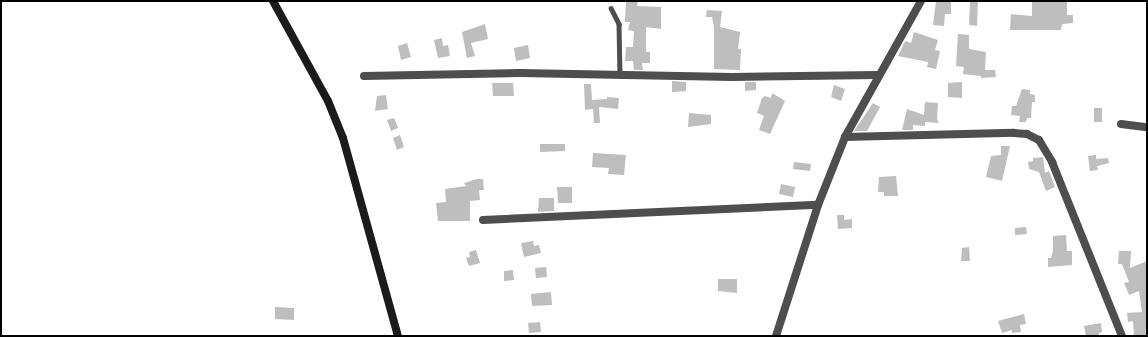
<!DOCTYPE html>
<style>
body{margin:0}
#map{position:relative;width:1148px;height:337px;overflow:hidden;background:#fff;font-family:"Fira Sans Condensed",sans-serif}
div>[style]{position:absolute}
.building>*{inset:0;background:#bebebe}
.service>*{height:4.5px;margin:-2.25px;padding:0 2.25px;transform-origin:2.25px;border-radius:2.25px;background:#4e4e4e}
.minor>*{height:8px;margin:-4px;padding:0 4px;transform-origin:4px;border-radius:4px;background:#4e4e4e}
.secondary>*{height:8px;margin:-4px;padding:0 4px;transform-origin:4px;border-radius:4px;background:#1b1b1b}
span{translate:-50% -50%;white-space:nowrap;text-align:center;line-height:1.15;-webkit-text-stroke:3px #fff;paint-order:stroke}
.frame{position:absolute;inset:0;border:2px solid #000;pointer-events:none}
</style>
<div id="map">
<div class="building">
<div style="clip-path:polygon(626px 1px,638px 2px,637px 6px,661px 7px,661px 29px,646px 27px,646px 52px,650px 52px,650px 63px,642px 63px,643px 70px,634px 70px,633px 61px,625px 61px,626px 47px,633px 47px,634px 31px,628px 30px,630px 22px,625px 22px)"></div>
<div style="clip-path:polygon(936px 1px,951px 1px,951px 14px,945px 14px,944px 26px,933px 25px)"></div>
<div style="clip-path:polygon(970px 1px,978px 1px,977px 26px,969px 25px)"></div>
<div style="clip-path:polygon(1032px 1px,1067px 1px,1067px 15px,1073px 15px,1073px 23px,1062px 24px,1061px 30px,1010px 30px,1011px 14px,1032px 16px)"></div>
<div style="clip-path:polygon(707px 10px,722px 11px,720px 27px,740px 32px,738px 49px,741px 49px,740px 70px,714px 69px,714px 27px,712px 17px,706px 17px)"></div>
<div style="clip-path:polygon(485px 24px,488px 39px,471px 43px,475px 56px,467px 58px,462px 32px)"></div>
<div style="clip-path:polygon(914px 32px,938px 40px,935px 50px,940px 51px,936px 69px,927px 67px,928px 62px,898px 56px,905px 41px,911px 43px)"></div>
<div style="clip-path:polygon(958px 34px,969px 35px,969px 49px,986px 52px,985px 70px,995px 70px,996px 77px,981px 78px,981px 76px,963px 74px,964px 67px,956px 66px)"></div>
<div style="clip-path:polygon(442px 38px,443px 46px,448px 45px,450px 56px,438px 58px,434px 40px)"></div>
<div style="clip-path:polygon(407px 43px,411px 57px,401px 60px,398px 46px)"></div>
<div style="clip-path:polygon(528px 45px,530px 58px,516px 61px,514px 48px)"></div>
<div style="clip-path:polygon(672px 81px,686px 82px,686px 91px,672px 92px)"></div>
<div style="clip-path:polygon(745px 82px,756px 82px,756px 90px,745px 91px)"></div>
<div style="clip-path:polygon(962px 82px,962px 98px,948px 97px,948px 83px)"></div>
<div style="clip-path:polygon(492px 83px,513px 83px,514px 96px,493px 96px)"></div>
<div style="clip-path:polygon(584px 84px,591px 84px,592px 100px,607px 99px,607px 97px,619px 98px,618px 109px,599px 107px,600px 123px,594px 123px,593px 109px,585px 110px)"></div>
<div style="clip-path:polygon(834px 85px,845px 89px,841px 101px,831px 97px)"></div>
<div style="clip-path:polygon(1022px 89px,1030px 90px,1030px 94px,1035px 95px,1035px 102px,1032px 102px,1031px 118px,1027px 118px,1026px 122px,1019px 122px,1020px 116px,1011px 115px,1012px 106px,1016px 106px)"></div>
<div style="clip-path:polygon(772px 93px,785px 101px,770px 134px,759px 130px,764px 116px,757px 113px,762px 98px,765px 96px,771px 98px)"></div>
<div style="clip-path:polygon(386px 95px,388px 109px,375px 111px,377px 96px)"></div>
<div style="clip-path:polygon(925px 102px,938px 103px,937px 119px,939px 123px,925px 122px,925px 126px,913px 125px,913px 130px,902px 130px,907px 109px,924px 115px)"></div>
<div style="clip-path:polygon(873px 103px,880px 107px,867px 131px,854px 131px)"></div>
<div style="clip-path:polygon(1094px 108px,1102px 108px,1102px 122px,1094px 122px)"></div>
<div style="clip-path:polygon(689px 113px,711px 115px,711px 124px,688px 127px)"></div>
<div style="clip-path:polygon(394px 118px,398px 128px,391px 131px,387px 120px)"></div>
<div style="clip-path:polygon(400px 135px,404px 147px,397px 150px,393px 138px)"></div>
<div style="clip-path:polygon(540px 144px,565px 144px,565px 151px,540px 152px)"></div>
<div style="clip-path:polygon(1001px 146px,1010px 146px,1002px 181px,986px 177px,991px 156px,1001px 155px)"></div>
<div style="clip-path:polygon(593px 153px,626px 155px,624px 175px,608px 174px,609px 168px,592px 167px)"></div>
<div style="clip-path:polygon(1096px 155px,1096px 159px,1108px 158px,1109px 163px,1097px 166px,1098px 170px,1090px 171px,1088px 156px)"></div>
<div style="clip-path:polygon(1043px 157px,1045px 173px,1049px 171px,1055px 187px,1046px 191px,1039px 172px,1029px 169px,1028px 162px,1033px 161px,1033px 158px)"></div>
<div style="clip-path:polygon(794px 162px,811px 164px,810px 171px,793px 169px)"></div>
<div style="clip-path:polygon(896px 176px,898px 196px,884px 196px,884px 192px,878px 192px,879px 177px)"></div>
<div style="clip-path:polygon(477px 179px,483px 179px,484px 190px,479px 190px,480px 200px,470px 201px,470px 221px,438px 221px,436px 203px,446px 202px,445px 189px,466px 186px,464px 183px)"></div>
<div style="clip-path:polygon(781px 184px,795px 187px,793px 197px,779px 194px)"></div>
<div style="clip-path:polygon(557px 187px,572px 187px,572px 203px,558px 203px)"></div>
<div style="clip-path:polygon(539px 198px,554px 198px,554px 211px,538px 212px)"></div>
<div style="clip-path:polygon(837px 215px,844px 215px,844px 220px,852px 219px,852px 228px,838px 229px)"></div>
<div style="clip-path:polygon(1026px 227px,1027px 234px,1015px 235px,1015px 228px)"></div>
<div style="clip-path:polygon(1066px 235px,1067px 251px,1072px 251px,1072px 265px,1048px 267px,1048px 258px,1051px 258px,1053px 251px,1053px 236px)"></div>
<div style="clip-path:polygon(533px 241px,534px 246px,539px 245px,541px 253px,524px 257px,521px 243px)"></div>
<div style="clip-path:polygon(969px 247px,970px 261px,961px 261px,962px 248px)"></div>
<div style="clip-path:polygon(476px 250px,480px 263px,469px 266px,466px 258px,470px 257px,469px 252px)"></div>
<div style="clip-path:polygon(1119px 251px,1131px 251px,1130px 268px,1147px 261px,1147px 336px,1134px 336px,1133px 321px,1128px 322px,1127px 313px,1142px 312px,1139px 291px,1129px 295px,1124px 283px,1129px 282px,1122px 264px,1118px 264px)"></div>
<div style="clip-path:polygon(546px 267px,547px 277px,536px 278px,535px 268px)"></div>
<div style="clip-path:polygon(513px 270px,514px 280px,504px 281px,504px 271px)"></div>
<div style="clip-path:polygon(718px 279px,737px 279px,737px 293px,718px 291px)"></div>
<div style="clip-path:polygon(551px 292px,552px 305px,532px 306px,531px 294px)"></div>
<div style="clip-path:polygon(275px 307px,294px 308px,294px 320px,275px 319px)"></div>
<div style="clip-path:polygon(1024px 314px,1026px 324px,1020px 325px,1021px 332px,1012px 333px,1012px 330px,1002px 333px,998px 321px)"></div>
<div style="clip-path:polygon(540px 322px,541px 332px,529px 333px,528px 323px)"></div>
<div style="clip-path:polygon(1101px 323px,1102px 332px,1099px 333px,1099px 336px,1086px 336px,1084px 326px)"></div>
</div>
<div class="service">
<div style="left:611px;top:8px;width:18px;rotate:63deg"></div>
<div style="left:619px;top:24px;width:52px;rotate:88.9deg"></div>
</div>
<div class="minor">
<div style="left:364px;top:76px;width:156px;rotate:-1.1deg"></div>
<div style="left:520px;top:73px;width:212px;rotate:1.1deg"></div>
<div style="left:732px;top:77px;width:145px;rotate:-0.8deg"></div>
<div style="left:1121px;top:124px;width:26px;rotate:7deg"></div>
<div style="left:845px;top:137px;width:169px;rotate:-1.4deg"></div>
<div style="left:1014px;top:133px;width:13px;rotate:4deg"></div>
<div style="left:1027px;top:134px;width:13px;rotate:27deg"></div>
<div style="left:1039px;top:140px;width:26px;rotate:59deg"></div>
<div style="left:1052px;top:162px;width:188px;rotate:68.1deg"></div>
<div style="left:483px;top:220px;width:335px;rotate:-2.6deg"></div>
<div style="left:776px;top:336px;width:138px;rotate:-72.2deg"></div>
<div style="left:818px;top:205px;width:73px;rotate:-68.3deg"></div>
<div style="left:845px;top:137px;width:156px;rotate:-60.8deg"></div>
</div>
<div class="secondary">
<div style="left:273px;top:1px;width:114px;rotate:61.2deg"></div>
<div style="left:328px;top:101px;width:40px;rotate:68deg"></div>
<div style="left:343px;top:138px;width:205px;rotate:74.5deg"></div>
</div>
<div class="frame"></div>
</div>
